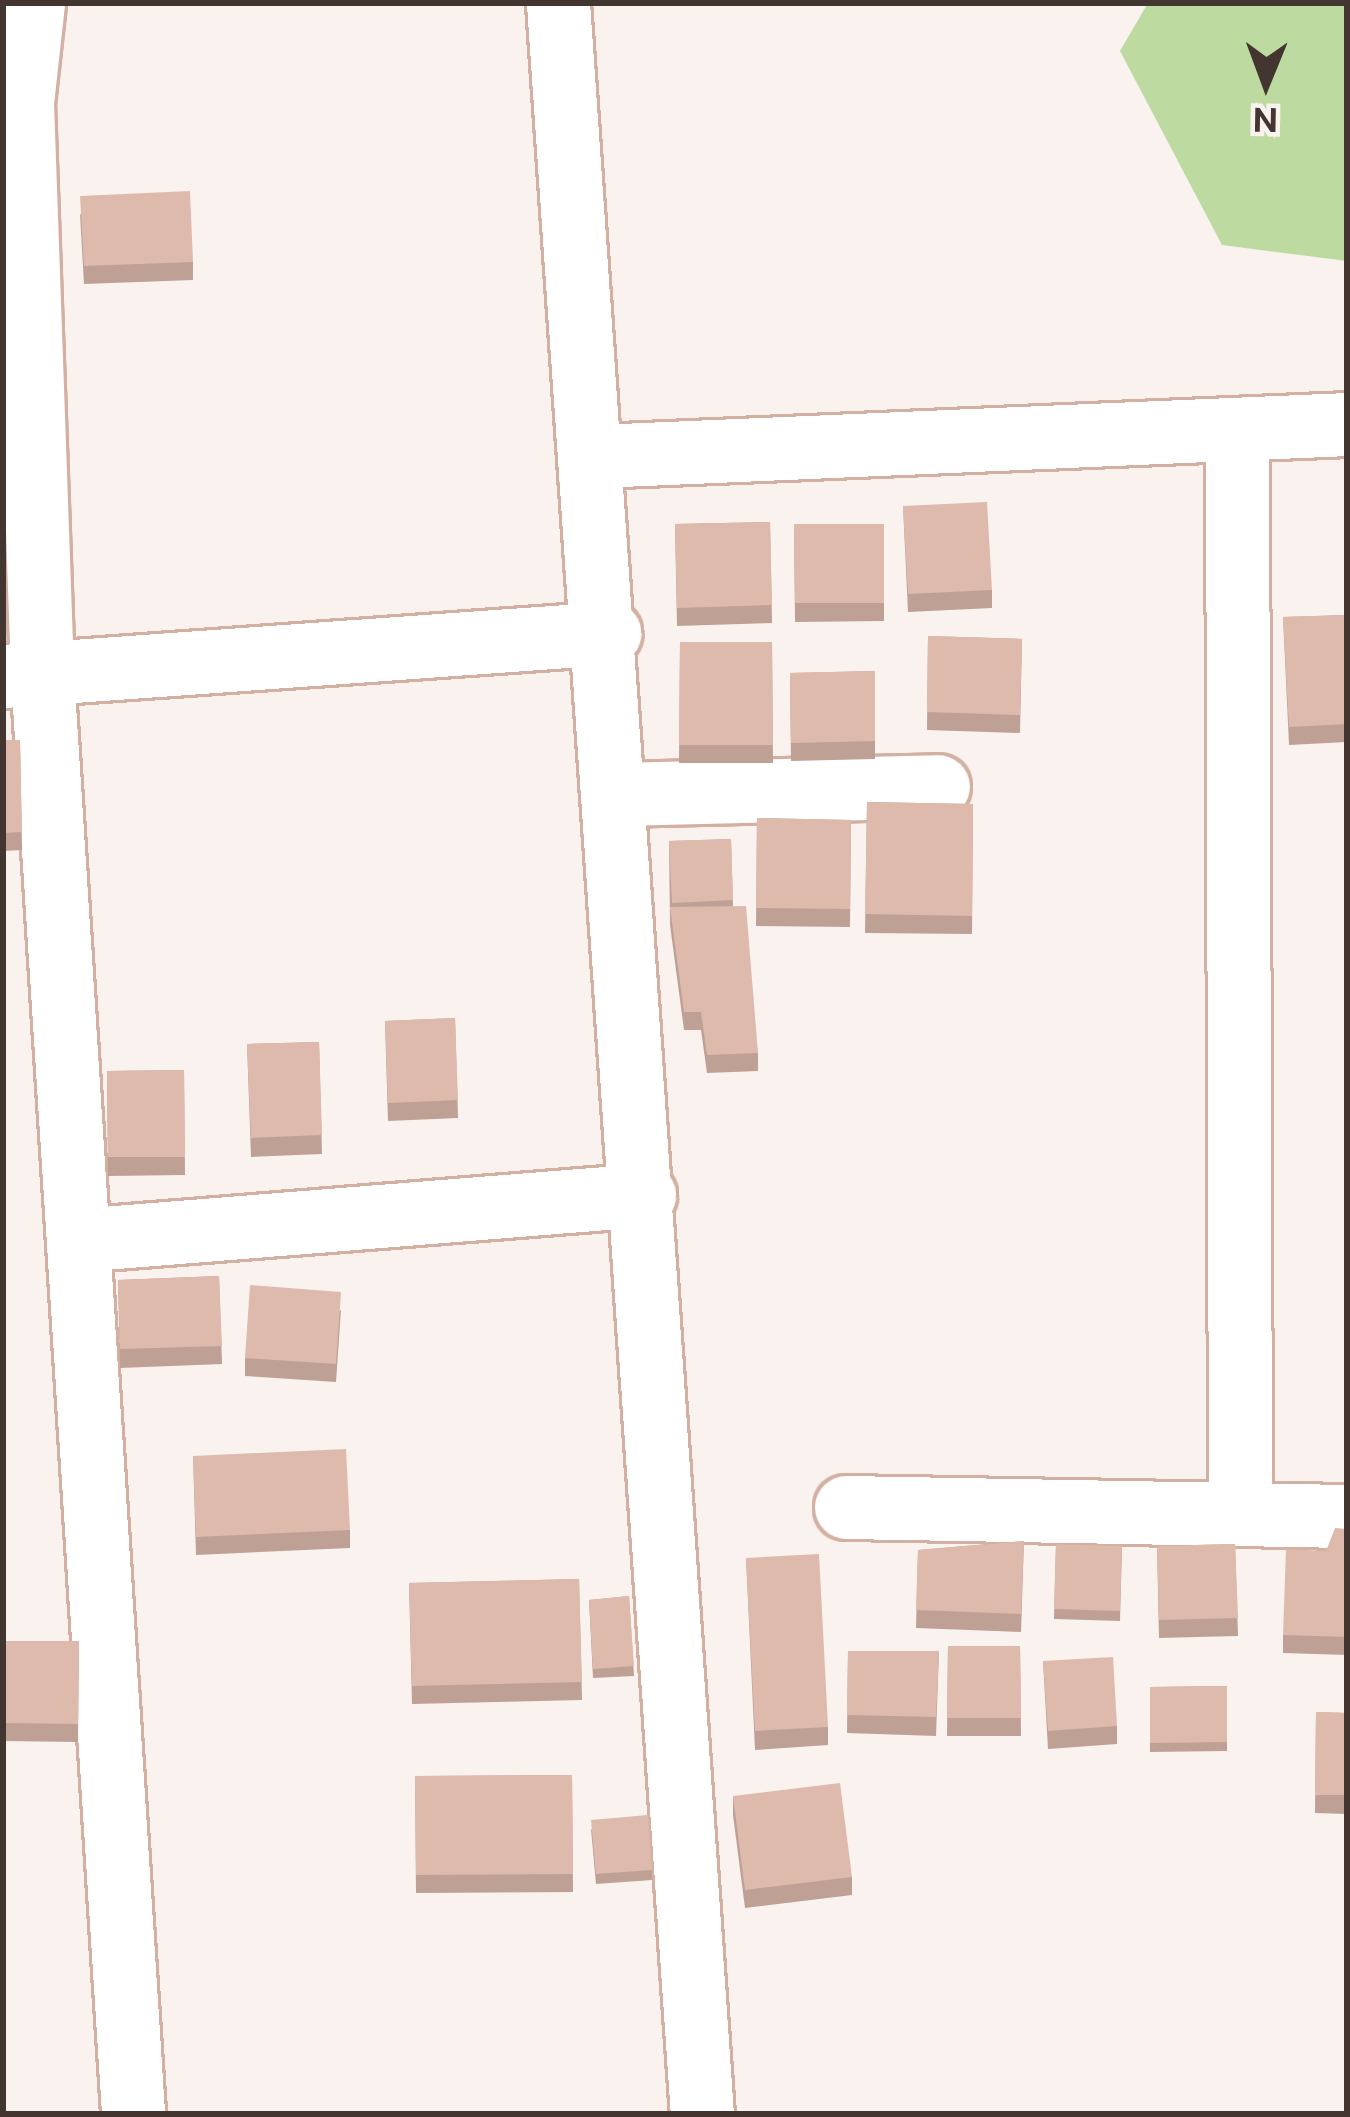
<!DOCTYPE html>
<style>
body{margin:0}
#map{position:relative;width:1350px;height:2117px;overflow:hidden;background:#faf2ef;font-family:"Public Sans",sans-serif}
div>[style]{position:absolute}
.green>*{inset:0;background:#bddaa0}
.roads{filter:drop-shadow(3px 0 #d3b0a2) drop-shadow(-3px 0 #d3b0a2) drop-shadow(0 3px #d3b0a2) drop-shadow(0 -3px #d3b0a2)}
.street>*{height:63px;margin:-31.5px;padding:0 31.5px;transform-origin:31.5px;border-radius:31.5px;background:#fff}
.wall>*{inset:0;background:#bfa095}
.building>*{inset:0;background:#debaad}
span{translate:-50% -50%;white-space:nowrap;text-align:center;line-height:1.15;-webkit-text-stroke:9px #faf2ef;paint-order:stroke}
.frame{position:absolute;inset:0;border:6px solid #43352f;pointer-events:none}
.north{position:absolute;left:1206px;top:24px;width:120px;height:120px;-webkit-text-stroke:9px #faf2ef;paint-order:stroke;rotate:181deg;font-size:33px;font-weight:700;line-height:48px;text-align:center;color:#43352f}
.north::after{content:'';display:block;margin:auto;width:42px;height:54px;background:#43352f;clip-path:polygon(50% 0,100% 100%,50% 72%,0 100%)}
</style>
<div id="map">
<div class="green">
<div style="clip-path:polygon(1148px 3px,1347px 3px,1347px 261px,1222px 245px,1120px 51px)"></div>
</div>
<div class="roads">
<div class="street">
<div style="left:33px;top:3px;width:101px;rotate:96.3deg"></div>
<div style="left:22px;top:103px;width:571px;rotate:87.99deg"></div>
<div style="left:42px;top:674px;width:1443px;rotate:86.38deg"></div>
<div style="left:558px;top:3px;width:2116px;rotate:86.1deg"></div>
<div style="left:1237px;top:429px;width:1085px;rotate:89.84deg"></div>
<div style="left:597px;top:456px;width:751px;rotate:-2.44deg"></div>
<div style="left:3px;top:676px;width:608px;rotate:-4.06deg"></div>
<div style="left:619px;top:794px;width:319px;rotate:-1.4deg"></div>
<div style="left:78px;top:1240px;width:568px;rotate:-4.55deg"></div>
<div style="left:846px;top:1507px;width:501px;rotate:1.03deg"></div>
</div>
</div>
<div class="wall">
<div style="clip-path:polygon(80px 214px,193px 262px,193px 280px,84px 284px)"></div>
<div style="clip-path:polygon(903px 506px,992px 590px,992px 608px,908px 612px)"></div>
<div style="clip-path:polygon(770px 522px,772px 623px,677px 626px,675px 524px)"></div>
<div style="clip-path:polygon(794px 524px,884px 524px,884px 621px,795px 622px)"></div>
<div style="clip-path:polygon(1347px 615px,1347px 742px,1289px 745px,1283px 617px)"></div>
<div style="clip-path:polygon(928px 636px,1022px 639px,1020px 733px,927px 730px)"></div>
<div style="clip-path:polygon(680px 642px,772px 642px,773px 763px,679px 763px)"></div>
<div style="clip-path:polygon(875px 671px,875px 759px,791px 761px,790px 673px)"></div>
<div style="clip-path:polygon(3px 740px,20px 740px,22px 850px,3px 851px)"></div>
<div style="clip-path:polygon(867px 802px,973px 804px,972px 934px,865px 933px)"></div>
<div style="clip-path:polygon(757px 818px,851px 820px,850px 927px,756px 926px)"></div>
<div style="clip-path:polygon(731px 839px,733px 906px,758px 1053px,758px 1071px,707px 1073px,701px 1030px,684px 1030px,670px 925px,669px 841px)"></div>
<div style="clip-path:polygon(455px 1018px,458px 1118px,388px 1121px,385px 1021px)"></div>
<div style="clip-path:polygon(319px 1042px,322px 1154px,251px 1157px,247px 1044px)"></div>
<div style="clip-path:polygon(184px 1070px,185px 1175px,108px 1176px,107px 1071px)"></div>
<div style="clip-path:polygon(219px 1276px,222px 1364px,120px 1368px,118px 1280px)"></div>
<div style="clip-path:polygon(341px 1310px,336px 1382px,245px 1376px,245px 1358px)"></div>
<div style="clip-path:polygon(193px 1456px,350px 1530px,350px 1548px,196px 1555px)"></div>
<div style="clip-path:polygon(1347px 1529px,1347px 1655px,1283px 1653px,1283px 1635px,1326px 1551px)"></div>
<div style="clip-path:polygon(1024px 1541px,1021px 1632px,916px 1628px,918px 1550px)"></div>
<div style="clip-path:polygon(1056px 1544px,1122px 1546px,1120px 1621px,1054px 1619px)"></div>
<div style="clip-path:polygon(1235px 1544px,1238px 1636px,1159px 1638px,1157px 1546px)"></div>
<div style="clip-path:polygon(746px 1558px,828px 1727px,828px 1745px,755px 1750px)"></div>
<div style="clip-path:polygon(579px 1579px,582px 1700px,412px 1704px,409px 1583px)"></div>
<div style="clip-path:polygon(629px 1596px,634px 1676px,593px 1678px,589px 1600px)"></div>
<div style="clip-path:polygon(3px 1641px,79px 1641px,78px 1742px,3px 1741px)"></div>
<div style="clip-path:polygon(948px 1646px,1020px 1646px,1021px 1736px,947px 1736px)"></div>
<div style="clip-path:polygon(848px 1651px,939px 1651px,936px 1736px,847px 1733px)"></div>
<div style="clip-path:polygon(1043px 1661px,1117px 1726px,1117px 1744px,1048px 1749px)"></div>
<div style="clip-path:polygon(1227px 1686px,1227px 1751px,1150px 1752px,1150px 1687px)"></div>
<div style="clip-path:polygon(1316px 1712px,1347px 1713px,1347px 1814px,1315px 1813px)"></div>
<div style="clip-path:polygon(572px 1775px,573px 1892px,416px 1893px,415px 1776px)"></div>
<div style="clip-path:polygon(733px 1796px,852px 1877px,852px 1895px,745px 1908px,733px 1815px)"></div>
<div style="clip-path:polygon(591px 1829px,652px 1870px,652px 1880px,596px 1884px)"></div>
</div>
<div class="building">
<div style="clip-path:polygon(190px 191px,193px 262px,84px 266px,80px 196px)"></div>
<div style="clip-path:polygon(987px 502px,992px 590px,908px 594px,903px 506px)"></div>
<div style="clip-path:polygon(770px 522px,772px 605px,677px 608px,675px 524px)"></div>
<div style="clip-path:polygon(794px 524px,884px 524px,884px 603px,795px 603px)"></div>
<div style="clip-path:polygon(1347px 615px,1347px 724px,1289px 727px,1283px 617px)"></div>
<div style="clip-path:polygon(928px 636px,1022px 639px,1020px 715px,927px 712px)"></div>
<div style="clip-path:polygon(680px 642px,772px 642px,773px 745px,679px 745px)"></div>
<div style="clip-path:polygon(875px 671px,875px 741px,791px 743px,790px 673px)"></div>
<div style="clip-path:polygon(3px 740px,20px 740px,22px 832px,3px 833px)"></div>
<div style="clip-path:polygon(867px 802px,973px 804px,972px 916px,865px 914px)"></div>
<div style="clip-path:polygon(757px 818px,851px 820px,850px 909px,756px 908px)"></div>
<div style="clip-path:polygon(731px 839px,733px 900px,672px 903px,669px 841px)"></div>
<div style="clip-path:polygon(746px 906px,758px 1053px,707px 1055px,701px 1012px,684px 1012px,670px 907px)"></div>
<div style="clip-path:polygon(455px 1018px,458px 1100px,388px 1103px,385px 1021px)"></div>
<div style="clip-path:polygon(319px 1042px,322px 1135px,251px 1138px,247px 1044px)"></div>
<div style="clip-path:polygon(184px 1070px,185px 1157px,108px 1157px,107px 1071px)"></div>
<div style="clip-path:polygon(219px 1276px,222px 1346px,120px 1349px,118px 1280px)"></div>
<div style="clip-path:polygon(250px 1285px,341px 1292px,336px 1364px,245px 1358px)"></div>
<div style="clip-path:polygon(346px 1449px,350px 1530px,196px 1537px,193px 1456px)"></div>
<div style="clip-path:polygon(1335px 1528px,1347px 1529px,1347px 1637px,1283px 1635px,1286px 1549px,1326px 1551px)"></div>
<div style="clip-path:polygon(1024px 1541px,1021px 1614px,916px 1610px,918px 1550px)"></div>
<div style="clip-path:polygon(1056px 1544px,1122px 1546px,1120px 1611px,1054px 1609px)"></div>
<div style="clip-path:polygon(1235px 1544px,1238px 1618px,1159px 1620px,1157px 1546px)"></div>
<div style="clip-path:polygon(819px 1554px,828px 1727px,755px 1731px,746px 1558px)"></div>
<div style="clip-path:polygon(579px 1579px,582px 1682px,412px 1686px,409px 1583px)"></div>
<div style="clip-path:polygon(629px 1596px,634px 1666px,593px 1669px,589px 1600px)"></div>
<div style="clip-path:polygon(3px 1641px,79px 1641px,78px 1724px,3px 1723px)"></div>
<div style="clip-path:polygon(948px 1646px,1020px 1646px,1021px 1718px,947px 1718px)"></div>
<div style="clip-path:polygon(848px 1651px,939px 1651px,936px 1717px,847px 1715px)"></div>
<div style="clip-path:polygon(1113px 1657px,1117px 1726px,1048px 1731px,1043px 1661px)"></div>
<div style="clip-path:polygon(1227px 1686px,1227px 1742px,1150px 1743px,1150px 1687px)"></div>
<div style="clip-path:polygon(1316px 1712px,1347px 1713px,1347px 1795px,1315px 1795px)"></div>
<div style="clip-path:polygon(572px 1775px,573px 1874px,416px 1875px,415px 1776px)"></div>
<div style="clip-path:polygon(840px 1783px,852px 1877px,745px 1890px,733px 1796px)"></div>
<div style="clip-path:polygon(648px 1815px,652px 1870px,596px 1874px,591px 1820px)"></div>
</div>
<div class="frame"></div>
<div class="north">N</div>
</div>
